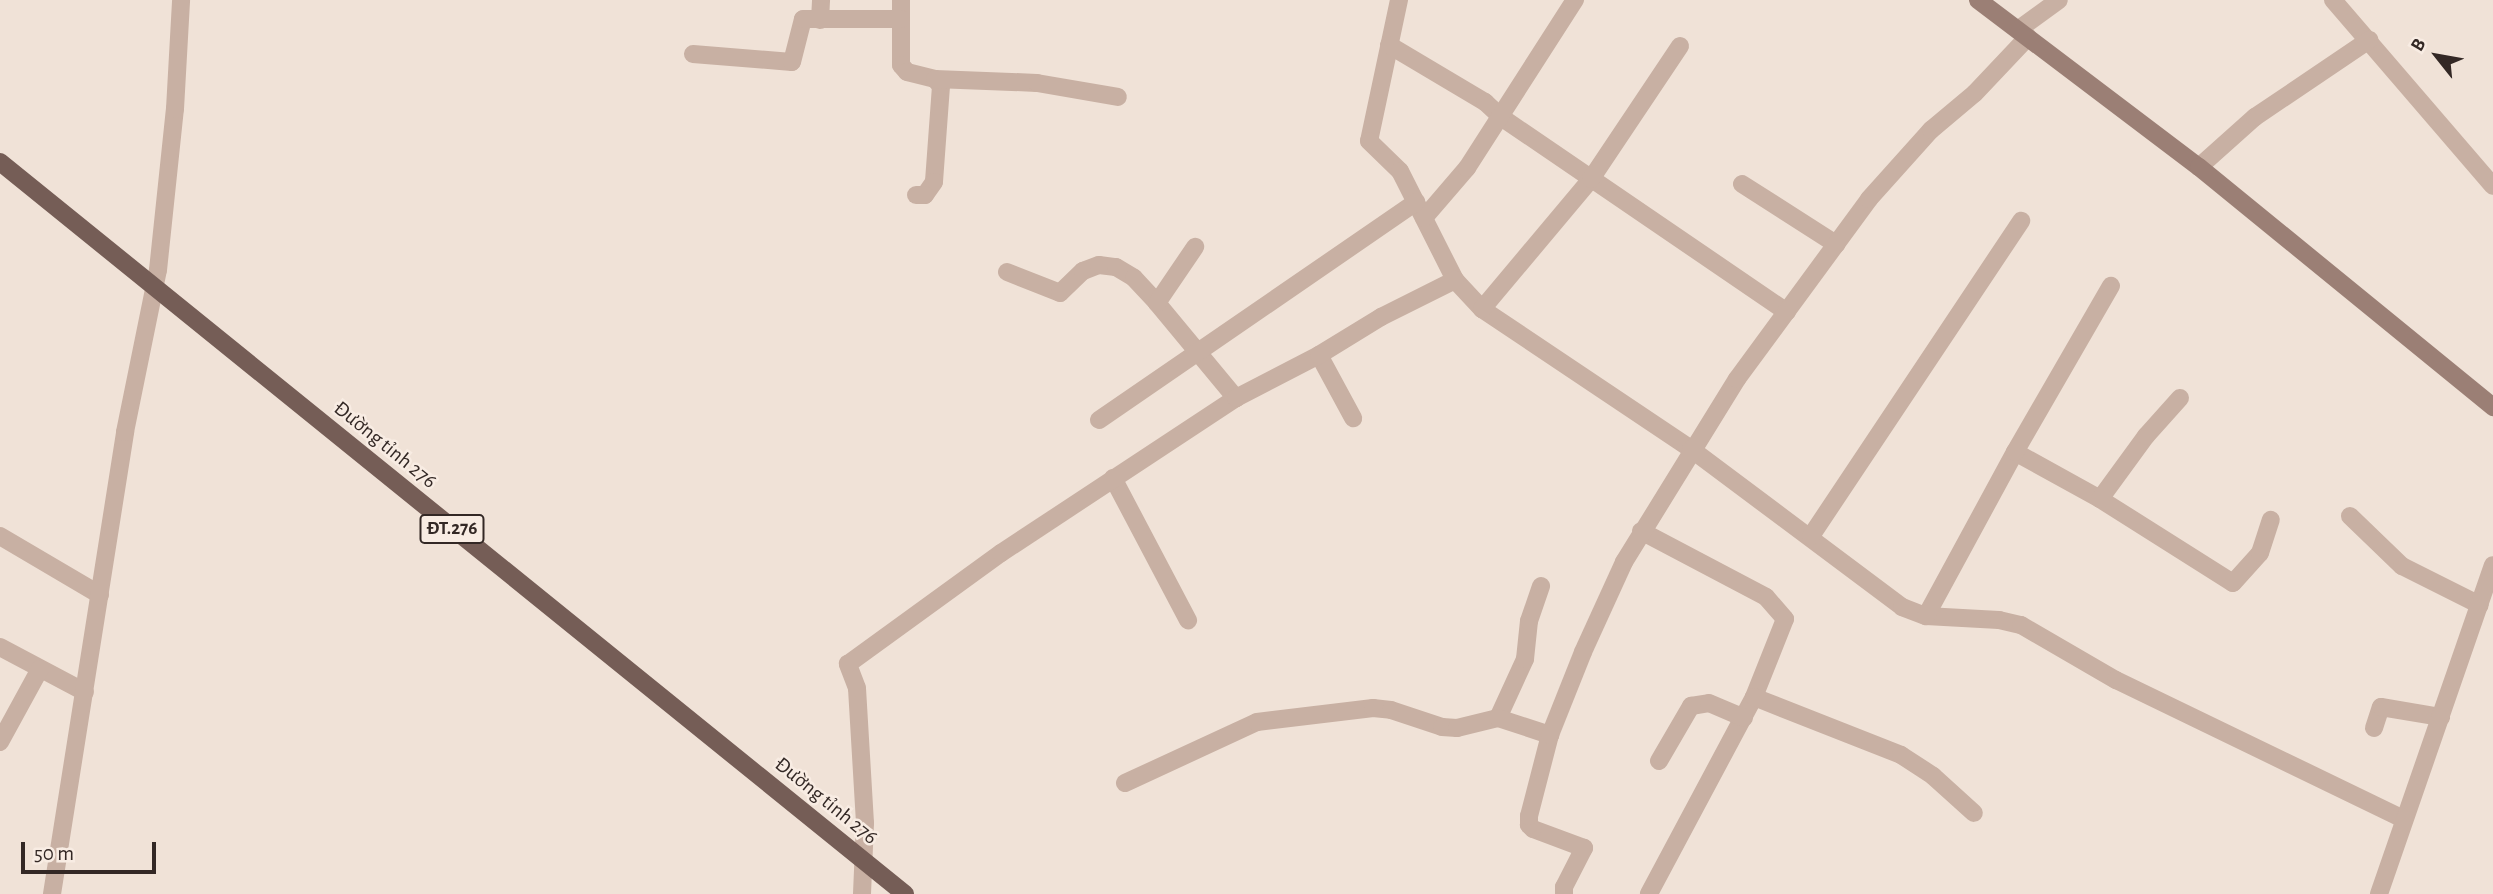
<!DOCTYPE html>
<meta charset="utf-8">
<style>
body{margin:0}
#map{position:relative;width:2493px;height:894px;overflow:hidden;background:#f0e2d7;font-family:"Alegreya Sans",sans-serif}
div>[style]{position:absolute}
.minor>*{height:18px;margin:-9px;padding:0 9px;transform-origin:9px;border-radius:9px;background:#c8b0a3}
.secondary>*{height:18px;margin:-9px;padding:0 9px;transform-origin:9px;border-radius:9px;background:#9b7f75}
.primary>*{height:18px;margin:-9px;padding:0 9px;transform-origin:9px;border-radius:9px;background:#755d56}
span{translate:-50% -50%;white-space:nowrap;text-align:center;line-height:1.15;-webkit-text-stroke:5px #f8ece3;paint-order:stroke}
.shield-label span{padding:2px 5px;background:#f8ece3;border:2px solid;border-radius:5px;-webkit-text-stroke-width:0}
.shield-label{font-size:19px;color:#332825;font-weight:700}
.street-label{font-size:21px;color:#332825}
.north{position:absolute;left:2402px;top:21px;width:70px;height:70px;-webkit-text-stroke:5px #f8ece3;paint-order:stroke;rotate:301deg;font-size:19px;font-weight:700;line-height:28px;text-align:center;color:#332825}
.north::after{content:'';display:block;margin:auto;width:24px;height:32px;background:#332825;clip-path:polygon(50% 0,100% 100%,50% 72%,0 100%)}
.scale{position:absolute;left:21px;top:842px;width:135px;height:32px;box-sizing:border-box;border:4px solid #332825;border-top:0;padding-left:9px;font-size:21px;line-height:24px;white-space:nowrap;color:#332825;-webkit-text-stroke:5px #f8ece3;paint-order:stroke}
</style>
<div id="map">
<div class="minor">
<div style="left:901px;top:0;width:65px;rotate:90deg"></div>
<div style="left:901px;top:65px;width:9px;rotate:49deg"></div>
<div style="left:907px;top:72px;width:29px;rotate:14deg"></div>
<div style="left:935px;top:79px;width:9px;rotate:49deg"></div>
<div style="left:941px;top:86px;width:96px;rotate:94.2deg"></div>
<div style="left:934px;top:182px;width:16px;rotate:125deg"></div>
<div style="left:925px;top:195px;width:9px;rotate:180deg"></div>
<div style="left:1399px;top:0;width:144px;rotate:102deg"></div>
<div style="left:1369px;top:141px;width:43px;rotate:44.1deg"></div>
<div style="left:1400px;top:171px;width:122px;rotate:63.2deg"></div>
<div style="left:1455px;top:280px;width:40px;rotate:47deg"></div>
<div style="left:1482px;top:309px;width:252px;rotate:33.8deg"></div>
<div style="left:1691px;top:449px;width:264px;rotate:36.8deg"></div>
<div style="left:1902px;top:607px;width:26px;rotate:21deg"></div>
<div style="left:1926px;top:616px;width:73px;rotate:3.1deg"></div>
<div style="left:1999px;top:620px;width:23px;rotate:13deg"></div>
<div style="left:2021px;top:625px;width:110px;rotate:30.1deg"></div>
<div style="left:2116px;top:680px;width:320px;rotate:25.8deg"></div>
<div style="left:2333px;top:0;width:245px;rotate:49.3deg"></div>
<div style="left:820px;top:20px;width:20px;rotate:-87deg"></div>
<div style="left:2019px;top:29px;width:49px;rotate:-35.9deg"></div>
<div style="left:1389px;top:45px;width:112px;rotate:30.7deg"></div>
<div style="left:1485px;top:102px;width:22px;rotate:43deg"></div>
<div style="left:1501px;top:117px;width:346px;rotate:34.3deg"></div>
<div style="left:693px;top:54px;width:99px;rotate:4.6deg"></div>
<div style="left:792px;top:62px;width:44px;rotate:-75.7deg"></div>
<div style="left:803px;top:19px;width:98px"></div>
<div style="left:935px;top:79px;width:102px;rotate:2.2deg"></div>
<div style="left:1037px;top:83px;width:82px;rotate:9.8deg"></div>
<div style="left:2199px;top:167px;width:75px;rotate:-41.8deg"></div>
<div style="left:2255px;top:117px;width:138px;rotate:-34deg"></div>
<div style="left:1742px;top:184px;width:112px;rotate:32.6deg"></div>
<div style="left:1424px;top:218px;width:66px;rotate:-49.3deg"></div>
<div style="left:1467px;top:168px;width:200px;rotate:-57.3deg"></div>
<div style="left:1007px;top:272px;width:57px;rotate:21.6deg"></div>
<div style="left:1060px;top:293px;width:32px;rotate:-44deg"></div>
<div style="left:1083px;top:271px;width:17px;rotate:-21deg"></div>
<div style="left:1099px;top:265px;width:17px;rotate:7deg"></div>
<div style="left:1116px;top:267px;width:21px;rotate:31deg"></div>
<div style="left:1134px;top:278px;width:34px;rotate:47deg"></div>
<div style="left:1157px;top:303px;width:124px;rotate:50.3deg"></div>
<div style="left:1157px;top:303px;width:68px;rotate:-55.8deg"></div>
<div style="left:1482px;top:309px;width:170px;rotate:-50deg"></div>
<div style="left:1591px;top:179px;width:160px;rotate:-56.2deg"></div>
<div style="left:1319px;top:355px;width:72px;rotate:61.6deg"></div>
<div style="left:1099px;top:420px;width:385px;rotate:-34.5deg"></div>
<div style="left:2015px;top:452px;width:97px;rotate:28.9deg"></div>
<div style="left:2100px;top:499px;width:157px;rotate:32.3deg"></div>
<div style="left:2233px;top:583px;width:40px;rotate:-48deg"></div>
<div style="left:2260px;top:553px;width:35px;rotate:-72deg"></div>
<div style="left:1113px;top:478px;width:161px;rotate:62.2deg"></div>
<div style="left:2100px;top:499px;width:78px;rotate:-53.9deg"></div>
<div style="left:2146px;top:436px;width:51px;rotate:-48.2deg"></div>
<div style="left:2350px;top:516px;width:72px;rotate:43.9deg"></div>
<div style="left:2402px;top:566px;width:87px;rotate:26.6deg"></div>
<div style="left:1641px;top:531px;width:141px;rotate:27.8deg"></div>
<div style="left:1766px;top:597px;width:29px;rotate:49deg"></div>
<div style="left:1785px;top:619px;width:84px;rotate:111.7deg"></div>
<div style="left:1754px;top:697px;width:223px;rotate:118.1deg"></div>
<div style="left:0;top:536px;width:116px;rotate:30.5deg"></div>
<div style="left:1811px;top:536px;width:379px;rotate:-56.3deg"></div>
<div style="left:1926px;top:616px;width:187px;rotate:-61.5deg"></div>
<div style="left:2015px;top:452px;width:192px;rotate:-60deg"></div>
<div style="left:0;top:647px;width:96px;rotate:27.9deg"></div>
<div style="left:1754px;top:697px;width:158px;rotate:21.5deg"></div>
<div style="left:1901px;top:755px;width:38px;rotate:33deg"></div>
<div style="left:1933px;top:776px;width:55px;rotate:42.1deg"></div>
<div style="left:1498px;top:718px;width:65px;rotate:-65.4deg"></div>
<div style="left:1525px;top:659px;width:38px;rotate:-84deg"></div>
<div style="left:1529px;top:621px;width:37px;rotate:-71deg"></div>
<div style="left:2374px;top:728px;width:22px;rotate:-72deg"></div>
<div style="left:2381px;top:707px;width:61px;rotate:9.5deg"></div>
<div style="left:0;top:742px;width:83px;rotate:-61.3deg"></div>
<div style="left:1659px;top:761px;width:64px;rotate:-59.8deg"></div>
<div style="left:1691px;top:706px;width:18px;rotate:-9deg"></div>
<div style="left:1709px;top:703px;width:38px;rotate:23deg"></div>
<div style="left:1125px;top:783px;width:145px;rotate:-24.8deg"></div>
<div style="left:1257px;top:722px;width:117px;rotate:-6.9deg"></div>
<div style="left:1373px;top:708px;width:18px;rotate:6deg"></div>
<div style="left:1391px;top:710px;width:54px;rotate:18.4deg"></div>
<div style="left:1442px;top:727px;width:15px;rotate:4deg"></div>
<div style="left:1457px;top:728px;width:42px;rotate:-13.7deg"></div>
<div style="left:1498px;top:718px;width:55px;rotate:18.1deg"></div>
<div style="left:52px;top:894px;width:468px;rotate:-81deg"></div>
<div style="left:125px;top:432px;width:165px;rotate:-78.5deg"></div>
<div style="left:158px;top:270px;width:162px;rotate:-84deg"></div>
<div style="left:175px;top:109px;width:109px;rotate:-86.8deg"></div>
<div style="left:862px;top:894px;width:71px;rotate:-87.6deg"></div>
<div style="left:865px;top:823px;width:135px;rotate:-93.4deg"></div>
<div style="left:857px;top:688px;width:26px;rotate:-111deg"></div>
<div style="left:848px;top:664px;width:189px;rotate:-36deg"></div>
<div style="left:1001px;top:553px;width:282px;rotate:-33.4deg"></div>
<div style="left:1236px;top:398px;width:93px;rotate:-27.4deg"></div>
<div style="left:1319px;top:355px;width:73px;rotate:-31.5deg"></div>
<div style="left:1381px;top:317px;width:83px;rotate:-26.6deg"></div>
<div style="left:1564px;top:894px;width:7px;rotate:-90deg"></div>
<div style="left:1564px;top:887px;width:44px;rotate:-62.9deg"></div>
<div style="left:1584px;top:848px;width:54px;rotate:-159.6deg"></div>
<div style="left:1533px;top:829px;width:6px;rotate:-135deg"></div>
<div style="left:1529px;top:825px;width:9px;rotate:-90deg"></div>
<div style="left:1529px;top:816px;width:84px;rotate:-75.5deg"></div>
<div style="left:1550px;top:735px;width:89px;rotate:-68.3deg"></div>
<div style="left:1583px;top:652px;width:99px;rotate:-65.5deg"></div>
<div style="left:1624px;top:562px;width:215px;rotate:-58.3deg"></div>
<div style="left:1737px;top:379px;width:223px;rotate:-53.7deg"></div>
<div style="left:1869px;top:199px;width:93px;rotate:-48.1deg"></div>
<div style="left:1931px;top:130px;width:57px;rotate:-40.1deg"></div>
<div style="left:1975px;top:93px;width:77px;rotate:-46.6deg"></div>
<div style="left:2379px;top:894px;width:348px;rotate:-70.9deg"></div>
</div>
<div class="secondary">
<div style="left:1978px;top:0;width:277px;rotate:37.1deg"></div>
<div style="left:2199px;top:167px;width:380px;rotate:39.2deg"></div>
</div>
<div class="primary">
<div style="left:0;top:162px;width:1164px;rotate:38.97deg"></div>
</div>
<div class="shield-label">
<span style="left:452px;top:529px">ĐT.276</span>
</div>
<div class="street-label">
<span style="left:385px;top:445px;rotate:39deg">Đường tỉnh 276</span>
<span style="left:826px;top:801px;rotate:39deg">Đường tỉnh 276</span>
</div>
<div class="north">B</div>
<div class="scale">50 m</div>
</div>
